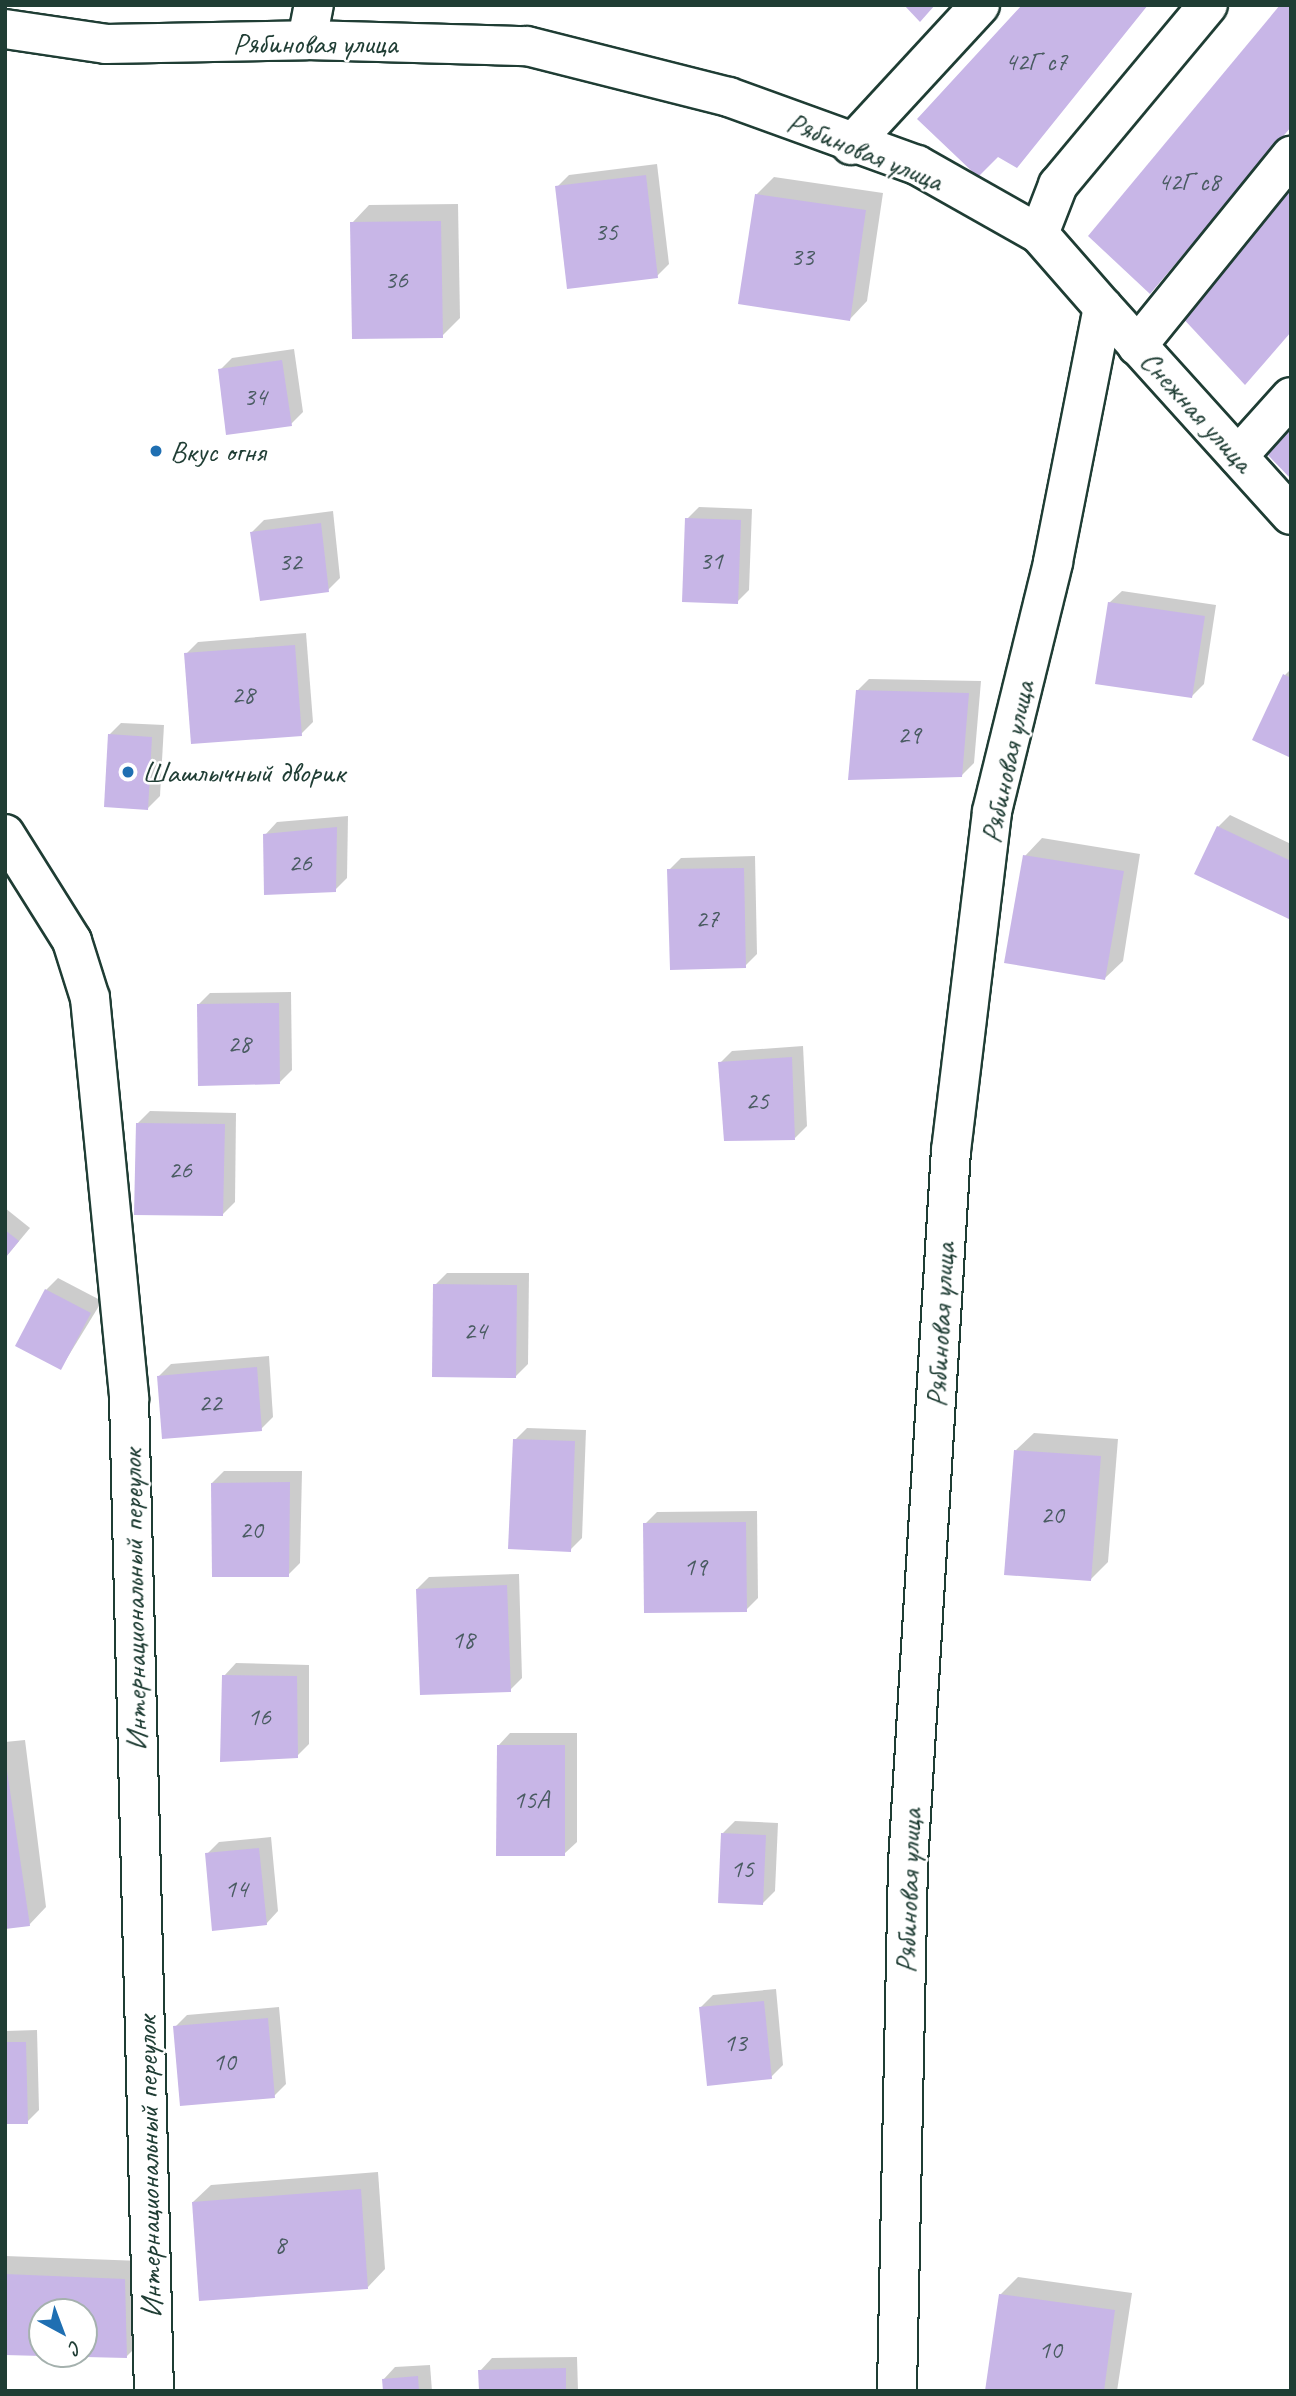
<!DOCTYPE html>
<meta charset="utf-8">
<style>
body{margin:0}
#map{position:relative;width:1296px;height:2396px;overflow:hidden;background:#fff;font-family:Caveat,sans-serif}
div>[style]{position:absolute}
.shadow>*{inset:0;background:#0003}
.building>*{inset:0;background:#c8b6e7}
.roads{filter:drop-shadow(2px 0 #1f3d34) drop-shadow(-2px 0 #1f3d34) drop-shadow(0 2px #1f3d34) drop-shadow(0 -2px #1f3d34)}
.minor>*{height:38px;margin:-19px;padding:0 19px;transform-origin:19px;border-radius:19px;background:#fff}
.dots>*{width:19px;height:19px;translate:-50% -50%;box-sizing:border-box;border:4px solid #fff;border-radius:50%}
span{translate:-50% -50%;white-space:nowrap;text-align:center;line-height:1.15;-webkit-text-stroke:5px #fff;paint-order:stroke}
.number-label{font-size:26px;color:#495b61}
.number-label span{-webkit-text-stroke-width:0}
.street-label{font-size:30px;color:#1f3d34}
.poi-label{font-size:30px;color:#1f3d34}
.left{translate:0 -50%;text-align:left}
.frame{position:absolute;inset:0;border:7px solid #1f3d34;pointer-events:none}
.north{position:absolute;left:28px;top:2298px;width:70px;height:70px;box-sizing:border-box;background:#fff;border:2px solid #a5b1ae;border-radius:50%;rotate:139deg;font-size:19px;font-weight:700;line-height:28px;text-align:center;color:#1f3d34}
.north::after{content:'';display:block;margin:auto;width:24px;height:32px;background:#1f6fb2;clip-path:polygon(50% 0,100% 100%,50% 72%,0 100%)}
</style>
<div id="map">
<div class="shadow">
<div style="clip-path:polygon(657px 164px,669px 264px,657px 276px,557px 187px,569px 175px)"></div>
<div style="clip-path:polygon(774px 177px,883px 193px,867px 301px,850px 319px,756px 195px)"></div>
<div style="clip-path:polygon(458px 204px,460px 318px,442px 336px,352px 223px,369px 205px)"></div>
<div style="clip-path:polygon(294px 349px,303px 412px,291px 424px,220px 370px,232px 358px)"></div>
<div style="clip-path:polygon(699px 507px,752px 509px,749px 590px,737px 602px,687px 519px)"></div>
<div style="clip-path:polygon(333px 511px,340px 578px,328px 590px,252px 532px,264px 520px)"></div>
<div style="clip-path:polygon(1122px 591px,1216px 605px,1204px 684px,1192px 696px,1109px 603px)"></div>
<div style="clip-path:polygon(306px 633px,313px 722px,301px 734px,186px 654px,198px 642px)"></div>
<div style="clip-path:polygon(1291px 669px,1291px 756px,1285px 675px)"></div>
<div style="clip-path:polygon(869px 679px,981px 681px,974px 763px,961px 776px,857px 691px)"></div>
<div style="clip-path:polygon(121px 723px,164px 725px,160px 796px,148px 808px,109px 735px)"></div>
<div style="clip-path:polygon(1230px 815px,1291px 844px,1291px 918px,1218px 827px)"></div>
<div style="clip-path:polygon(348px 816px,347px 878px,335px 890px,265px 835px,277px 822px)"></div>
<div style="clip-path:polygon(1042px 838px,1140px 854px,1123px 961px,1105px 978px,1025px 856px)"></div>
<div style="clip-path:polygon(755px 856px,757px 954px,745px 966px,669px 870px,681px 858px)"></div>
<div style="clip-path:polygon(291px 992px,292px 1070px,280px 1082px,198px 1005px,210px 993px)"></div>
<div style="clip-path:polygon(803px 1046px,807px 1126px,795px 1138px,720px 1063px,732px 1051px)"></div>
<div style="clip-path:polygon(150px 1111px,236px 1113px,235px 1202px,222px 1215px,138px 1123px)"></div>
<div style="clip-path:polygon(5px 1208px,30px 1228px,5px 1258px)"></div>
<div style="clip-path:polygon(447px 1273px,529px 1273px,528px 1364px,516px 1376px,435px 1285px)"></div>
<div style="clip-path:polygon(58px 1278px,102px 1301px,61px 1368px,46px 1290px)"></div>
<div style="clip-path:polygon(269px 1356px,273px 1417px,261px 1429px,159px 1376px,171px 1364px)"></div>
<div style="clip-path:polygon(527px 1428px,586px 1430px,582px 1538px,570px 1550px,515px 1440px)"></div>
<div style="clip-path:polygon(1034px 1433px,1118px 1439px,1108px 1562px,1090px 1580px,1016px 1450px)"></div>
<div style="clip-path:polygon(224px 1471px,302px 1471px,300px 1563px,288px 1575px,212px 1483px)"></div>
<div style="clip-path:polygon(757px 1511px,758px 1598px,746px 1610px,645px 1524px,657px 1512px)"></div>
<div style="clip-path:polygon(519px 1574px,522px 1678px,510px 1690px,417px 1589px,429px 1577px)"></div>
<div style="clip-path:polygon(236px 1663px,309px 1665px,309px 1744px,297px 1756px,224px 1676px)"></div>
<div style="clip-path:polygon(510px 1733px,577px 1733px,577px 1842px,564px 1854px,498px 1746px)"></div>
<div style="clip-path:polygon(25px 1740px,46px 1907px,29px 1925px,5px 1928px,5px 1742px)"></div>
<div style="clip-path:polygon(735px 1821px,778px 1823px,775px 1891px,763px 1903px,723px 1833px)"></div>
<div style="clip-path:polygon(271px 1837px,278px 1911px,266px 1924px,207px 1854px,219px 1842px)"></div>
<div style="clip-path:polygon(776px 1989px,783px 2065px,771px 2077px,701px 2007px,713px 1995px)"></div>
<div style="clip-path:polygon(279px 2007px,286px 2084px,274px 2096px,175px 2027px,187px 2015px)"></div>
<div style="clip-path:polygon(37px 2030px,39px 2110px,27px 2122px,5px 2123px,5px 2031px)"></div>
<div style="clip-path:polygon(378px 2172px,385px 2269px,368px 2287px,193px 2202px,211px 2185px)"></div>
<div style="clip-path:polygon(evenodd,5px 2256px,142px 2261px,144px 2339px,127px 2356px,5px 2354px,5px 2256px,42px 2312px,84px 2312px,84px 2354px,42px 2354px,42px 2312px)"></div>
<div style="clip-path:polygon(1018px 2277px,1132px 2293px,1117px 2391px,987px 2391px,1000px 2295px)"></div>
<div style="clip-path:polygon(577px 2357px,578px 2391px,481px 2391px,480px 2371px,492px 2358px)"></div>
<div style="clip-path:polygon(430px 2365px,432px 2391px,384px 2391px,383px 2380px,395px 2367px)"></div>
</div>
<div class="building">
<div style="clip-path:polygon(904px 5px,935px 5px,920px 22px)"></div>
<div style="clip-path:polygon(1022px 5px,1148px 5px,1017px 168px,998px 157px,978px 177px,917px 119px)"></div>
<div style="clip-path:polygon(1280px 5px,1291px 5px,1291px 127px,1150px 294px,1088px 236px)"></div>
<div style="clip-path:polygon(646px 175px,658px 278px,567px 289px,555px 186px)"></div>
<div style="clip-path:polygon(1291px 185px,1291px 332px,1245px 385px,1179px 314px)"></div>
<div style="clip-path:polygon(755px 194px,866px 210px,850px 321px,738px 304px)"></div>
<div style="clip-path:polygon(441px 221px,443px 338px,352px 339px,350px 222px)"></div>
<div style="clip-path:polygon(282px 360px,292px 426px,226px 435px,218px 369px)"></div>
<div style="clip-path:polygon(1291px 425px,1291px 479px,1266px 453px)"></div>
<div style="clip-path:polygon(685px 518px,741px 520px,738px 604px,682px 602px)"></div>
<div style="clip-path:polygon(321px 523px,329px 592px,260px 601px,250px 532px)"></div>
<div style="clip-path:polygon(1108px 602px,1205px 616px,1192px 698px,1095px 684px)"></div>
<div style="clip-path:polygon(295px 645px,302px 736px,191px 744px,184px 653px)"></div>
<div style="clip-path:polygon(1283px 674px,1291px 678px,1291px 758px,1252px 740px)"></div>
<div style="clip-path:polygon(856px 690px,969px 693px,962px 777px,848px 780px)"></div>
<div style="clip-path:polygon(108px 734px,152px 737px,148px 810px,104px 807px)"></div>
<div style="clip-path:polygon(1217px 826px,1291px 861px,1291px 920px,1194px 874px)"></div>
<div style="clip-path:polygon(337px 827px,336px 892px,264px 895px,263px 834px)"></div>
<div style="clip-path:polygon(1023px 855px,1124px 871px,1105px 980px,1004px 963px)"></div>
<div style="clip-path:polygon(744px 868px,746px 968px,670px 970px,667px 869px)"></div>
<div style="clip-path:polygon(279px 1003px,280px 1084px,198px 1086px,197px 1004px)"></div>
<div style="clip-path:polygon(792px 1057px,795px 1140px,724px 1141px,718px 1062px)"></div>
<div style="clip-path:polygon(136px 1123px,225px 1124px,223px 1216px,134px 1215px)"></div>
<div style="clip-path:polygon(5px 1230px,19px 1241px,5px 1258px)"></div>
<div style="clip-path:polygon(433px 1284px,517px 1285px,516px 1378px,432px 1377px)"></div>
<div style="clip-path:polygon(45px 1289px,91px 1313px,61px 1370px,15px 1346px)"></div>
<div style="clip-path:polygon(257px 1367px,262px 1431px,162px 1439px,157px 1376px)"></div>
<div style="clip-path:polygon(513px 1439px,575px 1441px,571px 1552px,508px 1549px)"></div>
<div style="clip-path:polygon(1014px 1450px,1101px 1456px,1091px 1581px,1004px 1575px)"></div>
<div style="clip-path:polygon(290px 1482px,289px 1577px,212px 1577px,211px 1483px)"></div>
<div style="clip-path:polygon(746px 1522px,747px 1612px,644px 1613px,643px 1523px)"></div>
<div style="clip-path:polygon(507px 1585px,511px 1692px,420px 1695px,416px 1589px)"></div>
<div style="clip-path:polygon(222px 1675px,297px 1676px,298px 1758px,220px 1762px)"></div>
<div style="clip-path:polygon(497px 1745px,565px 1745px,565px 1856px,496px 1856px)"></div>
<div style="clip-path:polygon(5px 1757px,30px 1926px,5px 1929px)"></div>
<div style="clip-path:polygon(721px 1833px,766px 1835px,763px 1905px,718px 1903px)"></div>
<div style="clip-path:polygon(259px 1848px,267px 1925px,212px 1931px,205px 1853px)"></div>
<div style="clip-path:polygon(764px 2001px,772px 2079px,707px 2086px,699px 2007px)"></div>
<div style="clip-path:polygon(268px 2018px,275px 2098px,180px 2106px,173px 2026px)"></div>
<div style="clip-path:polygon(5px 2042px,26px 2042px,28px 2124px,5px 2124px)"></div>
<div style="clip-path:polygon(361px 2189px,368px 2289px,199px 2301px,192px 2202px)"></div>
<div style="clip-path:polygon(5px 2274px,125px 2279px,127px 2358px,44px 2356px,84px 2354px,84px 2312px,42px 2312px,42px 2356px,5px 2355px)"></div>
<div style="clip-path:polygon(999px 2294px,1115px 2310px,1104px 2391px,985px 2391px)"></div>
<div style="clip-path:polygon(566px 2368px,566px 2391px,479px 2391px,478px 2370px)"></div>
<div style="clip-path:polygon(418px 2376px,419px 2391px,383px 2391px,382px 2379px)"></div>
</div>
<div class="roads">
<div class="minor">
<div style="left:5px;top:29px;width:102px;rotate:8.4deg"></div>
<div style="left:106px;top:44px;width:201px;rotate:-1.1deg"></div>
<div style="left:307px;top:40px;width:220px;rotate:1.6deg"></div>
<div style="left:527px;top:46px;width:208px;rotate:14.2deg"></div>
<div style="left:729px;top:97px;width:200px;rotate:19.9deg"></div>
<div style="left:917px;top:165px;width:140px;rotate:29.5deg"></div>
<div style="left:1039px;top:234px;width:97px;rotate:48.8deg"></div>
<div style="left:1103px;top:307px;width:261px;rotate:101.1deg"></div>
<div style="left:1053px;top:563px;width:256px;rotate:103.8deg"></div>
<div style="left:992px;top:812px;width:340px;rotate:96.9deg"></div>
<div style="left:951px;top:1150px;width:715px;rotate:93.45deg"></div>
<div style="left:908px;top:1864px;width:527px;rotate:91.2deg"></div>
<div style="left:307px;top:40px;width:36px;rotate:-79deg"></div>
<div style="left:851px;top:145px;width:190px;rotate:-47.3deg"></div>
<div style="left:1039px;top:234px;width:53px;rotate:-68.8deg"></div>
<div style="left:1058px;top:185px;width:234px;rotate:-50.2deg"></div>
<div style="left:1103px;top:307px;width:280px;rotate:47.9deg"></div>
<div style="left:1137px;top:346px;width:245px;rotate:-51deg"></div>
<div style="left:1238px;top:456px;width:79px;rotate:-48.1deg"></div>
<div style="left:5px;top:834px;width:126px;rotate:57.9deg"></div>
<div style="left:72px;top:941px;width:60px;rotate:72.5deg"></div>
<div style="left:90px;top:998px;width:402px;rotate:84.4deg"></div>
<div style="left:129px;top:1398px;width:993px;rotate:88.56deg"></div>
</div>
</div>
<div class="dots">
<div style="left:156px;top:451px;background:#1f6fb2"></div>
<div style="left:128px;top:772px;background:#1f6fb2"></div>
</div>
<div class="number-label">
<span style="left:1036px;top:62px">42Г с7</span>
<span style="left:1189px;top:182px">42Г с8</span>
<span style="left:606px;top:232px">35</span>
<span style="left:802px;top:257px">33</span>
<span style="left:396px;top:280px">36</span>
<span style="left:255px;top:397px">34</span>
<span style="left:711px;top:561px">31</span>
<span style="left:290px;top:562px">32</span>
<span style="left:243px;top:695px">28</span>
<span style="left:909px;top:735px">29</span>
<span style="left:300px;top:863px">26</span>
<span style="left:707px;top:919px">27</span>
<span style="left:239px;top:1044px">28</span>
<span style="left:757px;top:1101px">25</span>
<span style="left:180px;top:1170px">26</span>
<span style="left:475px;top:1331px">24</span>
<span style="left:210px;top:1403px">22</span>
<span style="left:1052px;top:1515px">20</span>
<span style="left:251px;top:1530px">20</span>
<span style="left:695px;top:1567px">19</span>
<span style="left:463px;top:1640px">18</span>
<span style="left:259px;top:1717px">16</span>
<span style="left:531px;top:1800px">15А</span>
<span style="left:742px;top:1869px">15</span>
<span style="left:236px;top:1889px">14</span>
<span style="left:735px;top:2043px">13</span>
<span style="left:224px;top:2062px">10</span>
<span style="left:280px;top:2245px">8</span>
<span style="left:1050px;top:2350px">10</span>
</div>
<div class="street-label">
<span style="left:315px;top:43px">Рябиновая улица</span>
<span style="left:865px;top:151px;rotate:22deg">Рябиновая улица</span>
<span style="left:1197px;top:411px;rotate:48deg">Снежная улица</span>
<span style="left:1007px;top:762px;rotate:-78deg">Рябиновая улица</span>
<span style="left:940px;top:1325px;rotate:-87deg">Рябиновая улица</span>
<span style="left:134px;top:1600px;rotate:-91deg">Интернациональный переулок</span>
<span style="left:908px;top:1891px;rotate:-88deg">Рябиновая улица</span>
<span style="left:149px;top:2167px;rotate:-91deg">Интернациональный переулок</span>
</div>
<div class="poi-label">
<span class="left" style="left:170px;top:451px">Вкус огня</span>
<span class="left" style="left:142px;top:772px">Шашлычный дворик</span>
</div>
<div class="frame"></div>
<div class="north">С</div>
</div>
